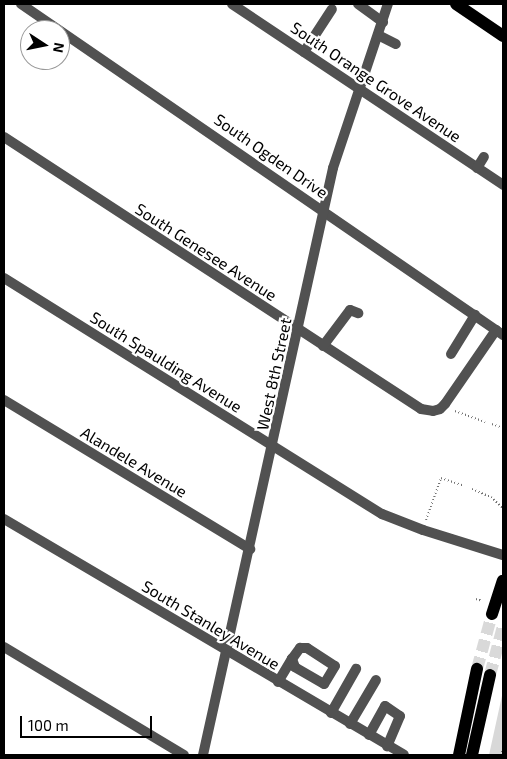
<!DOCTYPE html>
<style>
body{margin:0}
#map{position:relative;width:507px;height:759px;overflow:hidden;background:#fff;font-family:"Exo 2",sans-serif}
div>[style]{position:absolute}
.green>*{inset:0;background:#d8d8d8}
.major-tunnel>*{height:12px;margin-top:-6px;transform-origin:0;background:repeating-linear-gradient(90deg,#d9d9d9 0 12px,transparent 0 18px)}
.path>*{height:2px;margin-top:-1px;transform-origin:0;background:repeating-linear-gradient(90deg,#737373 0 1px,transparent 0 3.5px)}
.minor>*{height:10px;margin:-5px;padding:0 5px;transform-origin:5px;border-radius:5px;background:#515151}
.major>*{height:12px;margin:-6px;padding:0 6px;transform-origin:6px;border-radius:6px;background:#000}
span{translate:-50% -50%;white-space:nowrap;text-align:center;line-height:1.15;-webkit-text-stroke:4.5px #fff;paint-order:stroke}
.street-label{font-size:16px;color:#000}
.frame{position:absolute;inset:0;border:5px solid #000;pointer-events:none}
.north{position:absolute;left:20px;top:20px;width:50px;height:50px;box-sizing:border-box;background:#fff;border:1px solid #999;border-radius:50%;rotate:101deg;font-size:14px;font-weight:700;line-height:20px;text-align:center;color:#000}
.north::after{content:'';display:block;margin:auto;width:18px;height:22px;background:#000;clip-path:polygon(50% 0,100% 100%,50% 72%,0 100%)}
.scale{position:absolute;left:20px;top:716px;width:132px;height:22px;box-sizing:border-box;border:2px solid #000;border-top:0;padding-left:6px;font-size:15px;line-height:18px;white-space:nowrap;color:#000;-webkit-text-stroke:4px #fff;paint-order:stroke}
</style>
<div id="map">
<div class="green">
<div style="clip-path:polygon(503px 691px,503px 755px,489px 755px)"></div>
</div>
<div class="major-tunnel">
<div style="left:477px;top:669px;width:57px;rotate:-74.7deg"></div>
<div style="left:490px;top:675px;width:51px;rotate:-75.1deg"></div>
</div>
<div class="path">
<div style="left:455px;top:411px;width:32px;rotate:20deg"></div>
<div style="left:492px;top:424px;width:12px;rotate:20deg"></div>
<div style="left:472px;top:489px;width:21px;rotate:23deg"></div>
<div style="left:491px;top:497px;width:16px;rotate:43deg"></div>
<div style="left:426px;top:520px;width:45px;rotate:-70.3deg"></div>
<div style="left:441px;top:478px;width:24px;rotate:19deg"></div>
<div style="left:476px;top:599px;width:7px;rotate:16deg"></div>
<div style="left:500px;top:755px;width:7px;rotate:-63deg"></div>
</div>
<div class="minor">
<div style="left:21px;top:4px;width:585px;rotate:34.48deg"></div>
<div style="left:232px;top:4px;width:326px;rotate:33.7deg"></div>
<div style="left:358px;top:4px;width:31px;rotate:36deg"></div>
<div style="left:378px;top:35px;width:20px;rotate:27deg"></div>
<div style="left:304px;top:52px;width:51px;rotate:-56.9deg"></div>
<div style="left:4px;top:137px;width:498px;rotate:33.1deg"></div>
<div style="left:421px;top:409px;width:12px;rotate:9deg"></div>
<div style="left:433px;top:411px;width:7px;rotate:-16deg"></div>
<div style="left:440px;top:409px;width:7px;rotate:-45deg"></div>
<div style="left:445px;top:404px;width:90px;rotate:-55.4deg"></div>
<div style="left:477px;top:168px;width:13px;rotate:-58deg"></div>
<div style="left:4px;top:278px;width:446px;rotate:32deg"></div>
<div style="left:382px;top:514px;width:44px;rotate:21.3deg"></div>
<div style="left:423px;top:530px;width:84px;rotate:17.4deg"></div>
<div style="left:323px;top:346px;width:45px;rotate:-53.1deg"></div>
<div style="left:350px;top:310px;width:9px;rotate:21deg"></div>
<div style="left:451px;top:354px;width:46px;rotate:-58.4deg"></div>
<div style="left:4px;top:400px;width:288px;rotate:31.2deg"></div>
<div style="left:4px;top:519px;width:464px;rotate:30.5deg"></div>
<div style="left:4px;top:647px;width:210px;rotate:31deg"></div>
<div style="left:278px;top:682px;width:27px;rotate:-59deg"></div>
<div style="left:292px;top:659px;width:14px;rotate:-54deg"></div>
<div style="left:300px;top:648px;width:7px"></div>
<div style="left:307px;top:648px;width:33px;rotate:33deg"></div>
<div style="left:335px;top:666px;width:21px;rotate:121deg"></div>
<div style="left:324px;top:684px;width:34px;rotate:-150deg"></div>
<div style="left:295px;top:667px;width:9px;rotate:-111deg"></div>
<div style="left:331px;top:713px;width:51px;rotate:-60.4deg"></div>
<div style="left:350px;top:724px;width:51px;rotate:-59.4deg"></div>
<div style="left:369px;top:735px;width:33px;rotate:-61deg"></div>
<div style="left:385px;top:706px;width:18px;rotate:34deg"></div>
<div style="left:400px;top:716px;width:33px;rotate:113deg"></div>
<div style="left:203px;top:755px;width:601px;rotate:-77.51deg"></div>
<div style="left:333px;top:168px;width:173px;rotate:-71.5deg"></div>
</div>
<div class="major">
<div style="left:456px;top:4px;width:57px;rotate:34.2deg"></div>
<div style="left:492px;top:614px;width:35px;rotate:-72deg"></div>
<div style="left:459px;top:755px;width:88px;rotate:-78.2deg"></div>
<div style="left:472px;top:755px;width:82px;rotate:-77.3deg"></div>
</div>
<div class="street-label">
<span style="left:376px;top:82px;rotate:34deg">South Orange Grove Avenue</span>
<span style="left:271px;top:156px;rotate:35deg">South Ogden Drive</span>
<span style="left:206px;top:252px;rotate:33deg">South Genesee Avenue</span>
<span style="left:166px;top:362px;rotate:32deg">South Spaulding Avenue</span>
<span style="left:274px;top:374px;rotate:-78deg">West 8th Street</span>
<span style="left:134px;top:462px;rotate:31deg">Alandele Avenue</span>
<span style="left:211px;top:625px;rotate:31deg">South Stanley Avenue</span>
</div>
<div class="frame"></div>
<div class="north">N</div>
<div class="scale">100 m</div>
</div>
